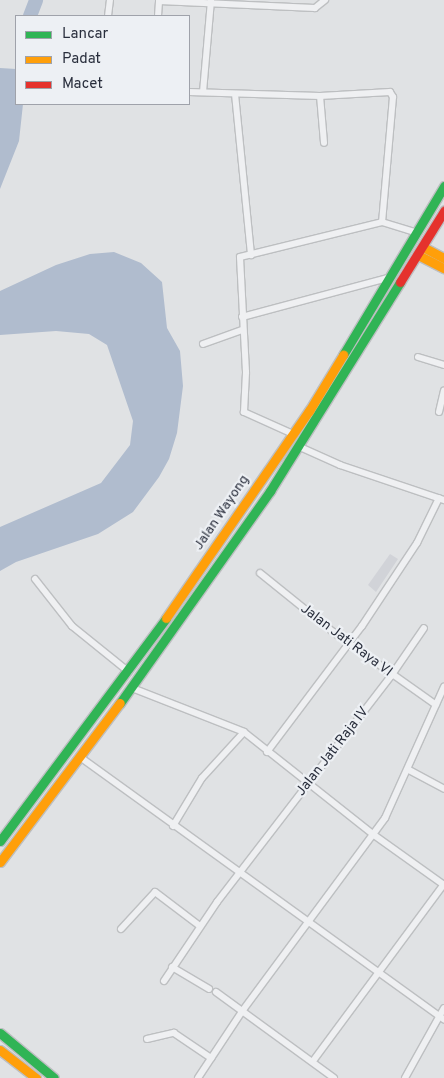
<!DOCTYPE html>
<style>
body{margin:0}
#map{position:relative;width:444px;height:1078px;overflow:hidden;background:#e0e2e4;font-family:Overpass,sans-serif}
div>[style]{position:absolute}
.built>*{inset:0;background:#d1d3d8}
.water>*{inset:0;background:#b0bcce}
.river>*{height:14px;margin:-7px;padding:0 7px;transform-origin:7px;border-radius:7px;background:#b0bcce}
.roads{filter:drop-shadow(1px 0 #bdbfc1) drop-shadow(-1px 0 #bdbfc1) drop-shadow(0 1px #bdbfc1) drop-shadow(0 -1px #bdbfc1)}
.street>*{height:6px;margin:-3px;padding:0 3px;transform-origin:3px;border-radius:3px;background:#eff0f2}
.fast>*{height:9px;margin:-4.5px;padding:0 4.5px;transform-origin:4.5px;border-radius:4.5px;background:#30b455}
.slow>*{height:9px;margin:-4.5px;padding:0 4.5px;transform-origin:4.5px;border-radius:4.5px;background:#ff9f0a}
.jam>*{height:9px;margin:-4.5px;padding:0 4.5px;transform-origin:4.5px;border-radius:4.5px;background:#e5322d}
span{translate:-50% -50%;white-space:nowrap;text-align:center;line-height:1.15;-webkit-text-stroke:4.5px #edf0f4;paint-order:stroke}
.street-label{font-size:14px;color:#292e3c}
.legend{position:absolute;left:15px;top:15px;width:175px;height:90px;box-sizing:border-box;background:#edf0f4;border:1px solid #9fa2aa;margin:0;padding:6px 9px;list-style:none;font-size:15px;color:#292e3c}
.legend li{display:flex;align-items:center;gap:10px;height:25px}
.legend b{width:25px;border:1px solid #9fa2aa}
</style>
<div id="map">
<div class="built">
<div style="clip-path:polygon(390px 554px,398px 559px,376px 592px,368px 585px)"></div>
</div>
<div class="water">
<div style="clip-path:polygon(0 68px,16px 69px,16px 104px,23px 104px,19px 141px,0 189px)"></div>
<div style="clip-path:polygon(114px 252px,141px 263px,162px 282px,167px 328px,180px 351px,183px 386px,177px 433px,169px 459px,159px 477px,133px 512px,98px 534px,16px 562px,0 571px,0 527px,101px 483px,130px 445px,133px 421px,107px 345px,89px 334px,56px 331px,0 335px,0 291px,56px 265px,90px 254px)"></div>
</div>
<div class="river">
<div style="left:30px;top:16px;width:17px;rotate:-69deg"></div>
</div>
<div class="roads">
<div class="street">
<div style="left:108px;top:16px;width:16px;rotate:-83deg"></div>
<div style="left:158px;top:16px;width:15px;rotate:-86deg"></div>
<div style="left:159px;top:1px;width:156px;rotate:2.6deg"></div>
<div style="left:315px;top:8px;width:13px;rotate:-39deg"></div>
<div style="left:189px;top:92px;width:131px;rotate:1.7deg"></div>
<div style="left:320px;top:96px;width:70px;rotate:-3.3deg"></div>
<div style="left:390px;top:92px;width:6px;rotate:59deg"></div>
<div style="left:393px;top:97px;width:125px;rotate:95deg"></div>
<div style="left:203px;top:92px;width:92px;rotate:-85deg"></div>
<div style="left:235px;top:94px;width:162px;rotate:84.3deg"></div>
<div style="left:320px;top:96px;width:47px;rotate:85.1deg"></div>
<div style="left:242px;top:317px;width:154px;rotate:-15deg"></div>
<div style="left:203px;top:344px;width:41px;rotate:-19.7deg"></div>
<div style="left:418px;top:357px;width:27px;rotate:17deg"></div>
<div style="left:439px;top:412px;width:22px;rotate:-77deg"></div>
<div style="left:293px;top:434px;width:54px;rotate:-155.8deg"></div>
<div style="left:244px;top:412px;width:40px;rotate:-87.1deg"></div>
<div style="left:246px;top:372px;width:115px;rotate:-93deg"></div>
<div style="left:240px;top:257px;width:146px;rotate:-13.8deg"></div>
<div style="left:382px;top:222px;width:38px;rotate:17deg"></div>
<div style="left:300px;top:447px;width:44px;rotate:24.2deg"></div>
<div style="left:340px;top:465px;width:110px;rotate:18.6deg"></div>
<div style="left:260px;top:573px;width:94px;rotate:38.9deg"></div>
<div style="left:333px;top:632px;width:126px;rotate:35.3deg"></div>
<div style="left:35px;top:579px;width:60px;rotate:51.8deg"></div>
<div style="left:72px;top:626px;width:73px;rotate:38.9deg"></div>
<div style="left:132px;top:688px;width:120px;rotate:21.4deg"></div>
<div style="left:244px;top:732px;width:166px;rotate:38.4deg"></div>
<div style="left:374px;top:835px;width:86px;rotate:35.5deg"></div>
<div style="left:267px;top:752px;width:158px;rotate:-53deg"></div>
<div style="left:362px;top:626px;width:100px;rotate:-56.5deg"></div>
<div style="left:417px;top:543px;width:50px;rotate:-63.9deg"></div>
<div style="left:80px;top:757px;width:449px;rotate:35.8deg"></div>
<div style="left:409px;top:770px;width:40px;rotate:28deg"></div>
<div style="left:173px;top:826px;width:56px;rotate:-58.9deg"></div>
<div style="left:202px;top:778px;width:62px;rotate:-47.6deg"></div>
<div style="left:121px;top:929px;width:50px;rotate:-47.4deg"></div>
<div style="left:155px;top:892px;width:56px;rotate:37.1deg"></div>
<div style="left:172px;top:967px;width:43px;rotate:30.7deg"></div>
<div style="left:164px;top:981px;width:95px;rotate:-56.1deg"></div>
<div style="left:217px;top:902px;width:285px;rotate:-52.4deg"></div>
<div style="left:391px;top:676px;width:58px;rotate:-55.5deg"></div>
<div style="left:216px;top:992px;width:146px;rotate:36.1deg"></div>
<div style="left:147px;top:1039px;width:28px;rotate:-13deg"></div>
<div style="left:174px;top:1033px;width:45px;rotate:34deg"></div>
<div style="left:313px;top:1061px;width:219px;rotate:-53.5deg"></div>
<div style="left:198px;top:1078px;width:82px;rotate:-56.5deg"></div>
<div style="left:243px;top:1010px;width:239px;rotate:-53.5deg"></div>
<div style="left:385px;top:818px;width:144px;rotate:-65.8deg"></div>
<div style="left:405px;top:1078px;width:80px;rotate:-60.9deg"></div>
</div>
<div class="fast">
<div style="left:343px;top:355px;width:197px;rotate:-59.1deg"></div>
<div style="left:120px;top:703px;width:260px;rotate:-54.7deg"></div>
<div style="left:270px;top:491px;width:246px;rotate:-58.1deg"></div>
<div style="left:0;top:841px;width:278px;rotate:-53.3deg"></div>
<div style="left:0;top:1033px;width:70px;rotate:39.8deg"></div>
</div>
<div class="slow">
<div style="left:423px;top:247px;width:24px;rotate:28deg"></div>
<div style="left:418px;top:255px;width:29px;rotate:27deg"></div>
<div style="left:166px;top:618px;width:252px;rotate:-55.4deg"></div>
<div style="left:309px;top:411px;width:66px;rotate:-58.7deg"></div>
<div style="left:0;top:862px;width:199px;rotate:-53deg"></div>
<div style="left:0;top:1050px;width:46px;rotate:37.9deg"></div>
</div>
<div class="jam">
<div style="left:400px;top:282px;width:84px;rotate:-58.2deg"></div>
</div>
</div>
<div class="street-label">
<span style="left:222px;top:513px;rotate:-56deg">Jalan Wayong</span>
<span style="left:346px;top:641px;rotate:37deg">Jalan Jati Raya VI</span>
<span style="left:333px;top:752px;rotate:-52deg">Jalan Jati Raja IV</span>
</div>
<ul class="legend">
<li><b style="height:6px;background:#30b455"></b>Lancar</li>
<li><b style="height:6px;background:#ff9f0a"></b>Padat</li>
<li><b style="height:6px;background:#e5322d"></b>Macet</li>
</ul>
</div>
